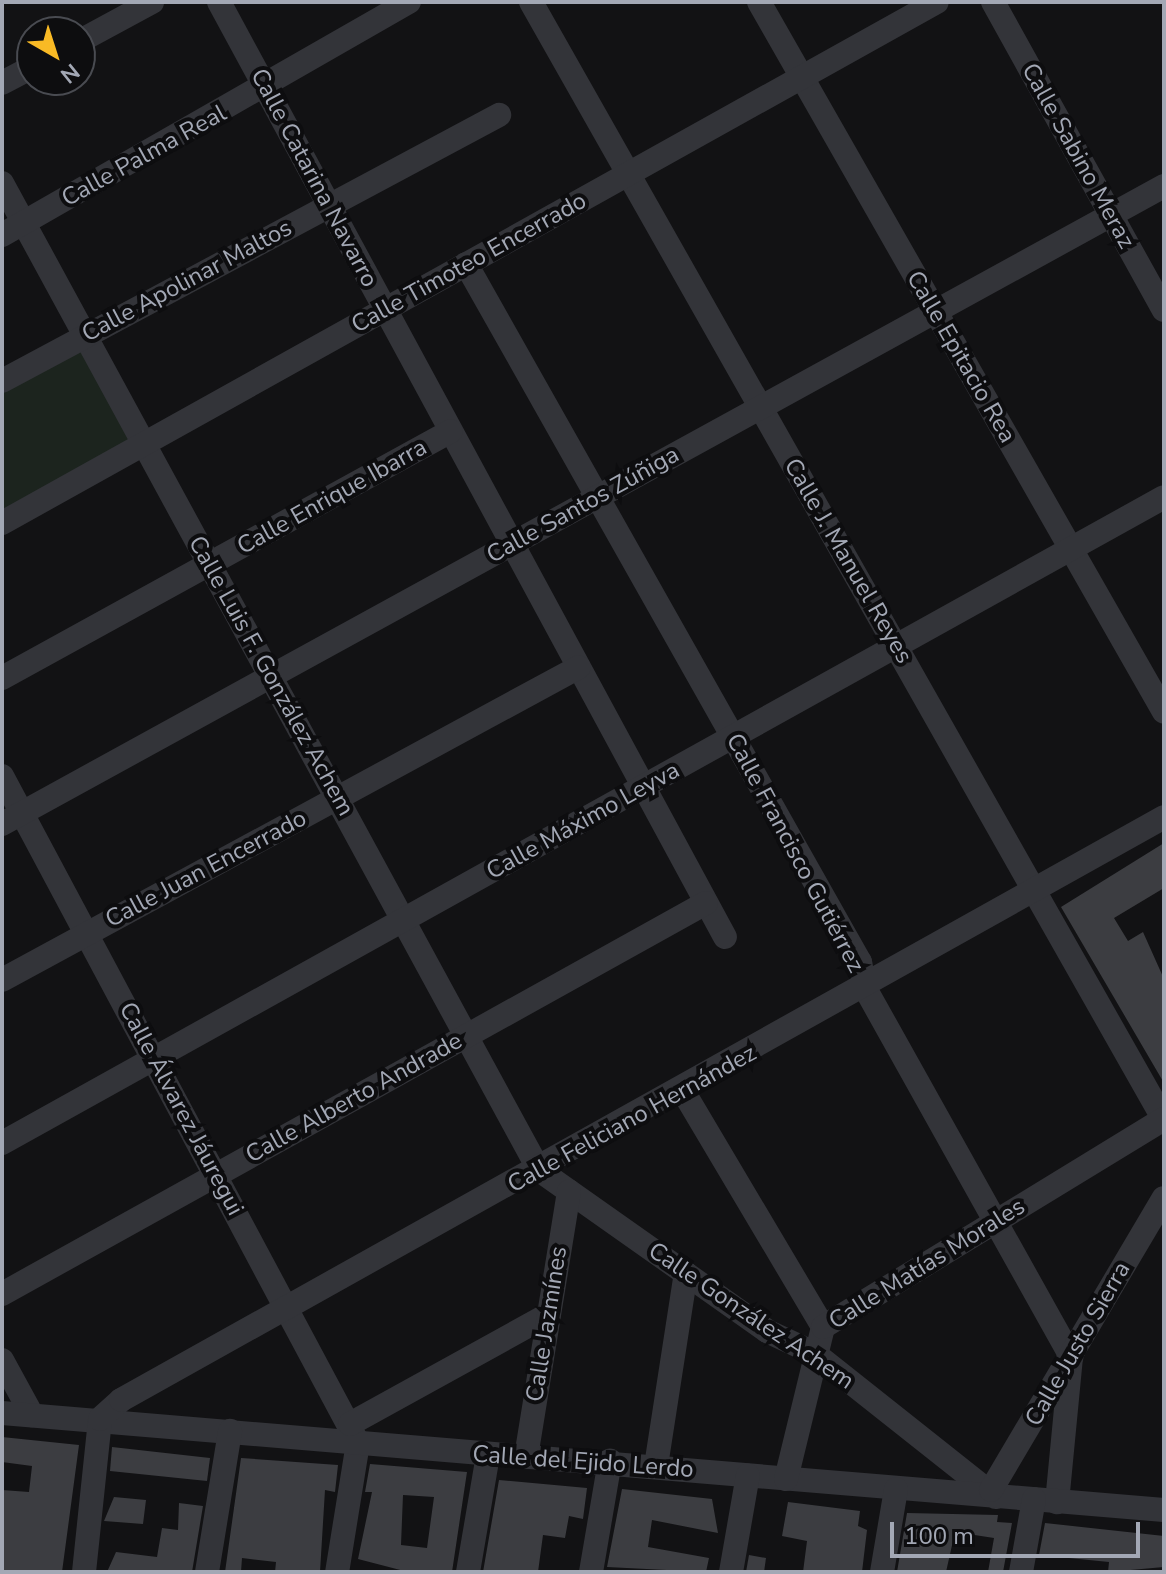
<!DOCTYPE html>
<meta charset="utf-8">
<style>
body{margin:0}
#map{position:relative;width:1166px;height:1574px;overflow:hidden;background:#121214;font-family:"Nunito Sans",sans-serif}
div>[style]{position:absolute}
.green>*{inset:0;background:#1c241e}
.building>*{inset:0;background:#3c3d41}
.minor>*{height:24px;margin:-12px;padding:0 12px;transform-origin:12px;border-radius:12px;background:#333439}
span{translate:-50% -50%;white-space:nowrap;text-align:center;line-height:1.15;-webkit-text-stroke:8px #0d0d0f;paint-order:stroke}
.street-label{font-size:24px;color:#a3a8b5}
.frame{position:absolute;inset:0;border:4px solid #a3a8b5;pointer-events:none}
.north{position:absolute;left:16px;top:16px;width:80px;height:80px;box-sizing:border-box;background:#0d0d0f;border:2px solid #494b51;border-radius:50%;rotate:141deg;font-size:22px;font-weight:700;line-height:32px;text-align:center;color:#a3a8b5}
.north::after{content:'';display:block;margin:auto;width:28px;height:36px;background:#f9ba25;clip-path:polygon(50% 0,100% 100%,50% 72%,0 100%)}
.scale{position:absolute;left:890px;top:1522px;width:250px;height:36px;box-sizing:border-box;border:4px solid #a3a8b5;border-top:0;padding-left:10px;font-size:24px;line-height:28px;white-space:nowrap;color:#a3a8b5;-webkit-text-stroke:6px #0d0d0f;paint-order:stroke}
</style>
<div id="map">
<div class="green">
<div style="clip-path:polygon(85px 336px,144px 451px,2px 527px,2px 381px)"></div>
</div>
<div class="building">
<div style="clip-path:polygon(1164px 843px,1164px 888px,1114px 918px,1128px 941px,1143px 932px,1164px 979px,1164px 1083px,1061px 907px)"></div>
<div style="clip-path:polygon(2px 1437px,79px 1445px,62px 1572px,2px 1572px,2px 1490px,29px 1492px,32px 1466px,2px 1462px)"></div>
<div style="clip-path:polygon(112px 1447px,210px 1458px,207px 1481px,110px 1471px)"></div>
<div style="clip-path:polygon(241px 1458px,338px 1465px,335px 1492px,325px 1490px,320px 1572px,275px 1572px,276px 1562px,242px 1558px,241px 1572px,225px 1572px)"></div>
<div style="clip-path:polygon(evenodd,370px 1464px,467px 1472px,452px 1572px,408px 1572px,358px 1559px,372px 1492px,365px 1492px,370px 1464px,403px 1495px,434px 1497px,427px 1548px,401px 1545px,403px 1495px)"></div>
<div style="clip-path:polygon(499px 1480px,587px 1488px,583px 1519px,569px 1516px,565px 1538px,543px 1535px,538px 1572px,483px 1572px)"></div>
<div style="clip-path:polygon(622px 1489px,712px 1499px,718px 1533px,652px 1520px,648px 1547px,709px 1558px,706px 1572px,607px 1567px)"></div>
<div style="clip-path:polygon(114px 1497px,146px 1500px,143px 1524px,104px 1521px)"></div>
<div style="clip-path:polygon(788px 1502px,860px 1511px,858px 1526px,867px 1530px,862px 1572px,803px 1572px,807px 1541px,782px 1536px)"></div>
<div style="clip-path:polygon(179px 1503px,203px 1506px,192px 1572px,107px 1572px,116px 1552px,157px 1557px,162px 1528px,178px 1530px)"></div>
<div style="clip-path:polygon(907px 1513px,998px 1515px,997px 1522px,1012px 1523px,1003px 1572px,988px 1572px,994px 1538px,955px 1532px,946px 1572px,897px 1572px)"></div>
<div style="clip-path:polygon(1045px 1523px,1164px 1536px,1164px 1567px,1108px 1572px,1109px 1562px,1039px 1555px)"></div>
<div style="clip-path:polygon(749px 1555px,766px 1558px,764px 1572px,746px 1572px)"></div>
</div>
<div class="minor">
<div style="left:219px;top:2px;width:1063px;rotate:61.58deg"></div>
<div style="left:531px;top:2px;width:1285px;rotate:60.48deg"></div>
<div style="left:759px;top:2px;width:817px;rotate:60.3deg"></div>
<div style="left:993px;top:2px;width:352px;rotate:61deg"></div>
<div style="left:80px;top:41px;width:82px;rotate:-28.4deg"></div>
<div style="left:2px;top:83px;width:34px;rotate:-28deg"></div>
<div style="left:2px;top:183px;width:1124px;rotate:61.45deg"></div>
<div style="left:539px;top:1170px;width:279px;rotate:35.2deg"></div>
<div style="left:767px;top:1331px;width:52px;rotate:25.1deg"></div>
<div style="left:814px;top:1353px;width:232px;rotate:38.4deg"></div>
<div style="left:2px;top:235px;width:469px;rotate:-29.8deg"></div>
<div style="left:466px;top:264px;width:802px;rotate:60.56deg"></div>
<div style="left:860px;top:962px;width:26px;rotate:79deg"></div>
<div style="left:865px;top:988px;width:423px;rotate:60.8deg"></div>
<div style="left:1071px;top:1357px;width:146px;rotate:95.5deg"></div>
<div style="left:2px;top:381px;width:564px;rotate:-28.16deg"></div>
<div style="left:2px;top:523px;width:1070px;rotate:-29.13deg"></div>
<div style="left:2px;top:678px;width:512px;rotate:-28.82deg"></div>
<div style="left:2px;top:776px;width:756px;rotate:61.91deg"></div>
<div style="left:358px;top:1443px;width:131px;rotate:99.2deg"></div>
<div style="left:2px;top:824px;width:1326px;rotate:-28.77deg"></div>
<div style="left:2px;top:980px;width:656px;rotate:-28.48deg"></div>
<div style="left:683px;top:1091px;width:274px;rotate:59.3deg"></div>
<div style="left:2px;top:1143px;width:1329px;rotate:-29.07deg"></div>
<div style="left:2px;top:1294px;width:805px;rotate:-29.05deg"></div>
<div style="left:2px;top:1360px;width:63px;rotate:61.4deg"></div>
<div style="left:2px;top:1413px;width:1166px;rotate:4.77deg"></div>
<div style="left:350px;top:1424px;width:227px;rotate:-28.9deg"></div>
<div style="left:526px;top:1457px;width:269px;rotate:-80.8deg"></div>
<div style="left:656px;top:1466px;width:195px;rotate:-81.2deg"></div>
<div style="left:786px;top:1479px;width:156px;rotate:-76.3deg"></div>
<div style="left:823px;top:1327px;width:399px;rotate:-31.4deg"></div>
<div style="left:991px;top:1490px;width:339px;rotate:-59.4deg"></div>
<div style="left:84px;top:1572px;width:154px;rotate:-84deg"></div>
<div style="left:100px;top:1419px;width:28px;rotate:-42deg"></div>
<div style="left:121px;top:1400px;width:1195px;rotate:-29.2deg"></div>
<div style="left:207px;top:1572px;width:143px;rotate:-80.7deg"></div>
<div style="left:468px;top:1572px;width:119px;rotate:-80.3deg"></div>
<div style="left:591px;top:1572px;width:113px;rotate:-80.3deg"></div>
<div style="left:731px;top:1572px;width:98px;rotate:-80.1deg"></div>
<div style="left:882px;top:1572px;width:84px;rotate:-80.4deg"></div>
<div style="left:1021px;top:1572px;width:74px;rotate:-79.9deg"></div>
</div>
<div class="street-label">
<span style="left:144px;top:156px;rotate:-29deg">Calle Palma Real</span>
<span style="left:1078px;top:156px;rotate:61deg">Calle Sabino Meraz</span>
<span style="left:314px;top:178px;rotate:62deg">Calle Catarina Navarro</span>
<span style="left:469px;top:263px;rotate:-29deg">Calle Timoteo Encerrado</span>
<span style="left:187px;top:281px;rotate:-28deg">Calle Apolinar Maltos</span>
<span style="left:961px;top:357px;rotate:60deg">Calle Epitacio Rea</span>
<span style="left:332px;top:497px;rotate:-29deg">Calle Enrique Ibarra</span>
<span style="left:583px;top:505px;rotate:-29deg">Calle Santos Zúñiga</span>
<span style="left:848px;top:561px;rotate:60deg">Calle J. Manuel Reyes</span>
<span style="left:271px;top:676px;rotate:61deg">Calle Luis F. González Achem</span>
<span style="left:583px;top:821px;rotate:-29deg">Calle Máximo Leyva</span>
<span style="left:795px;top:853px;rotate:62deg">Calle Francisco Gutiérrez</span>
<span style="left:206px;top:869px;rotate:-28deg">Calle Juan Encerrado</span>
<span style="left:354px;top:1098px;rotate:-29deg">Calle Alberto Andrade</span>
<span style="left:181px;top:1109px;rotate:62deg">Calle Álvarez Jáuregui</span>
<span style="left:632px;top:1119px;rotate:-29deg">Calle Feliciano Hernández</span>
<span style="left:927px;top:1264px;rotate:-32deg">Calle Matías Morales</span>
<span style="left:751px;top:1316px;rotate:34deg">Calle González Achem</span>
<span style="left:547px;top:1324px;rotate:-81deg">Calle Jazmínes</span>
<span style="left:1078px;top:1344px;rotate:-60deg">Calle Justo Sierra</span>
<span style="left:583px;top:1462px;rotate:4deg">Calle del Ejido Lerdo</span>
</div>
<div class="frame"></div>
<div class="north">N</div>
<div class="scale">100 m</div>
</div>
